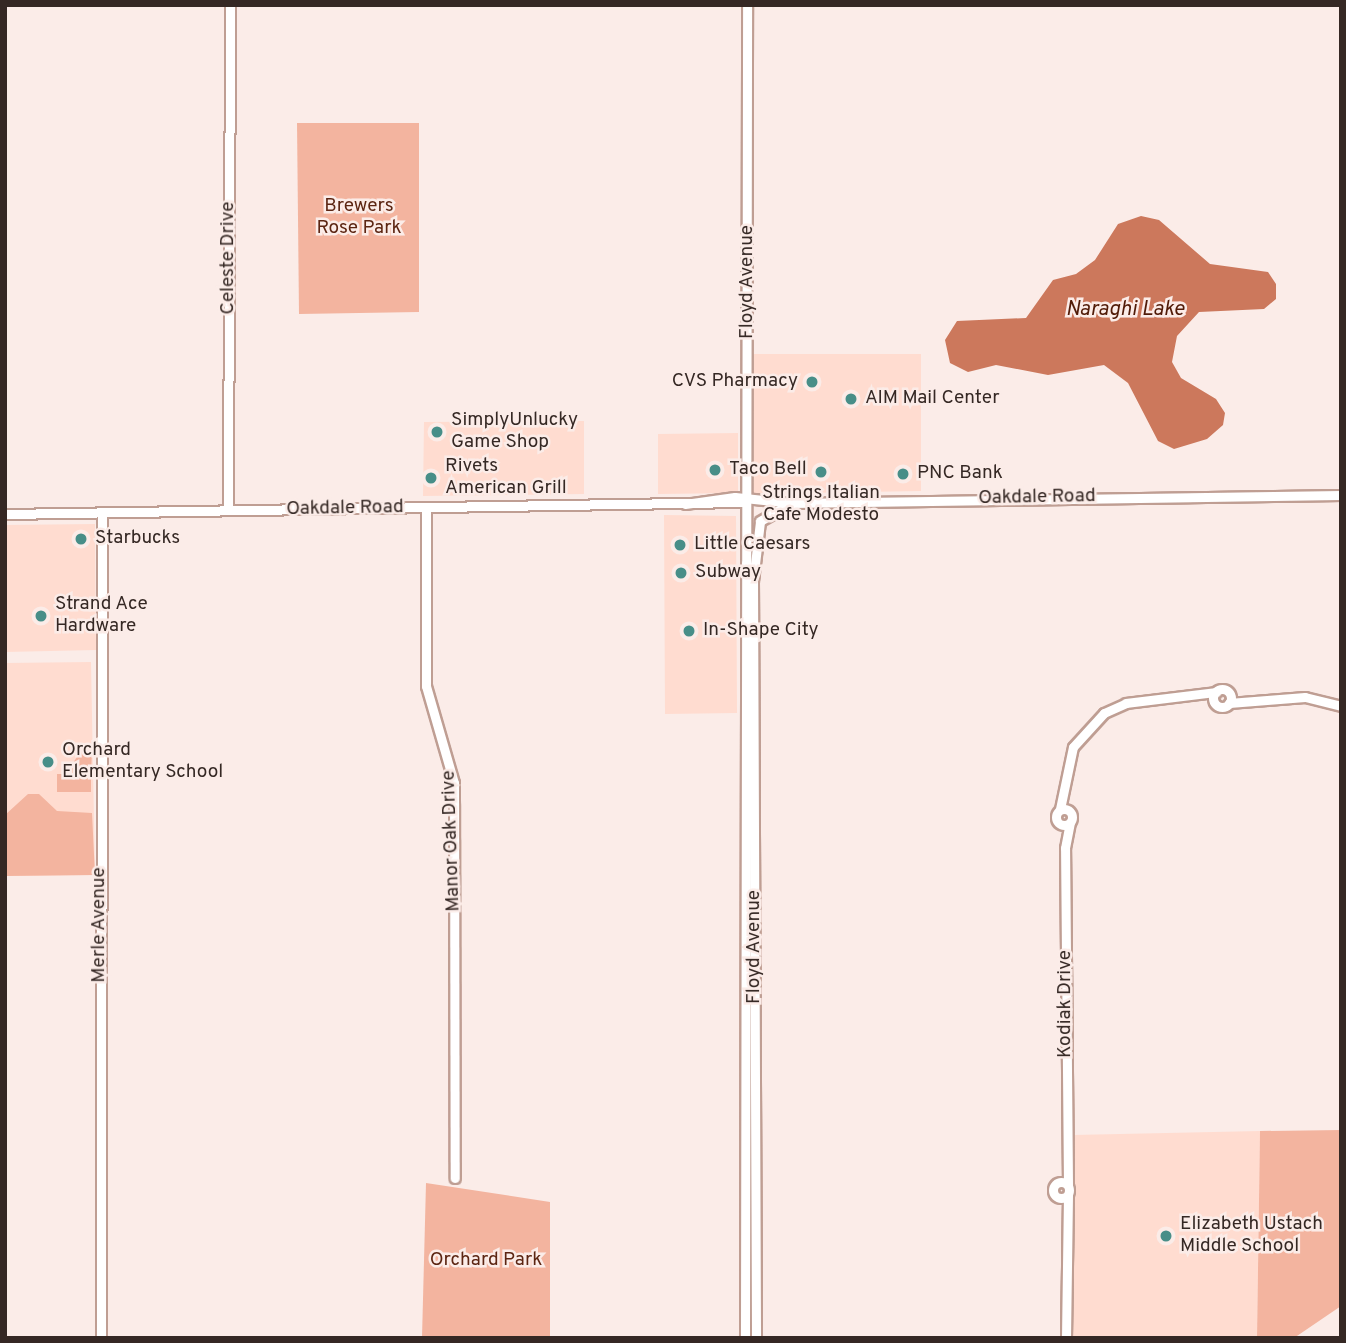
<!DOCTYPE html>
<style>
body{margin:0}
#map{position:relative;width:1346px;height:1343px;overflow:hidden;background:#fbece8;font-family:Overpass,sans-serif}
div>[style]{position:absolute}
.built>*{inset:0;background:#ffdcd0}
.green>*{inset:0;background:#f3b49f}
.water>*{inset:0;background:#cc785c}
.roads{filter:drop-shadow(2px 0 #bf9e93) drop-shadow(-2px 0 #bf9e93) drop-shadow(0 2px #bf9e93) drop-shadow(0 -2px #bf9e93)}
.secondary>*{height:9px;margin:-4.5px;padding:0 4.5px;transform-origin:4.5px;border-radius:4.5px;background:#fff}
.secondary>.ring{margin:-4.5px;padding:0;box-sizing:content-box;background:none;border:9px solid #fff;border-radius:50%}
.dots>*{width:19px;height:19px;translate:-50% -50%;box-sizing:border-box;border:4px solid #fbece8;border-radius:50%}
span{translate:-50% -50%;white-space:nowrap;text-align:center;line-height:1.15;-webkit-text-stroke:5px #fbece8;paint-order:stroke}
.park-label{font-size:19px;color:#5c2512}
.street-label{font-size:19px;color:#352824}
.poi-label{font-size:19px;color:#352824}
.right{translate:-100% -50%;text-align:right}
.left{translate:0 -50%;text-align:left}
.water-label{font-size:21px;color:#511b08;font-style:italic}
.frame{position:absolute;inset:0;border:7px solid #352824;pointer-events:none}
</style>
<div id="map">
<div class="built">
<div style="clip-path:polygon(749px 354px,921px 354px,921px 491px,749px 494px)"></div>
<div style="clip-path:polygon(584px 421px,584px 494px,423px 496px,424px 422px)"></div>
<div style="clip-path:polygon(738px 433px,738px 493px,658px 494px,658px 434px)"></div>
<div style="clip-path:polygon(664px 515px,736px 516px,737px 713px,665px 714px)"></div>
<div style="clip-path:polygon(95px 524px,96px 650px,5px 652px,5px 525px)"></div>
<div style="clip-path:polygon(91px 662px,95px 875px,5px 876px,5px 663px)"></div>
<div style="clip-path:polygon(1260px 1131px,1257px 1338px,1072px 1338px,1073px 1135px)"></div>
</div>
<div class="green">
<div style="clip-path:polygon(297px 123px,419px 123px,419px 312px,299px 314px)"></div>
<div style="clip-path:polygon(83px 747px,92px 751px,91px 773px,67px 773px)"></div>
<div style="clip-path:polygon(57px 774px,91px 774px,91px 792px,57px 792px)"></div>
<div style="clip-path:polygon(28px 794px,39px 794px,57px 811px,92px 813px,95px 875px,5px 876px,5px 815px)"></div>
<div style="clip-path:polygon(1341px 1130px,1341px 1306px,1294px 1338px,1257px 1338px,1260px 1131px)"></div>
<div style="clip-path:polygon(426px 1183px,550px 1202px,550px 1338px,422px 1338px)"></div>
</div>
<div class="water">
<div style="clip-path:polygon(1141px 216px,1159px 220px,1210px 264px,1268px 272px,1276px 284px,1276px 299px,1264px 309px,1199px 312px,1177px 336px,1172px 362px,1181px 378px,1216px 399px,1225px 413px,1223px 425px,1207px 439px,1174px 449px,1158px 441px,1128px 383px,1104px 365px,1048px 375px,996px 365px,968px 372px,950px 363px,945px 340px,957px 321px,1026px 318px,1053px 280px,1076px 274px,1095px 260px,1118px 224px)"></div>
</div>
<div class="roads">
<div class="secondary">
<div style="left:685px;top:504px;width:50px;rotate:-8deg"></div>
<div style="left:735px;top:497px;width:57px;rotate:6deg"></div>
<div style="left:792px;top:503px;width:549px;rotate:-0.83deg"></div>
<div style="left:426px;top:508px;width:178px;rotate:90deg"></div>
<div style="left:426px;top:686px;width:101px;rotate:73.9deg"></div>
<div style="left:454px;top:783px;width:395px;rotate:89.9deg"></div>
<div style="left:228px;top:510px;width:505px;rotate:-89.77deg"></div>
<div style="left:5px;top:514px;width:740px;rotate:-0.93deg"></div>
<div style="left:746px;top:563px;width:19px;rotate:69deg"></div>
<div style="left:753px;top:581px;width:757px;rotate:89.77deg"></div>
<div style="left:753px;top:581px;width:60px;rotate:-83.3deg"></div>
<div style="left:760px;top:521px;width:34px;rotate:-30deg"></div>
<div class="ring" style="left:1213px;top:689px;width:9px;height:9px"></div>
<div style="left:1229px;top:703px;width:76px;rotate:-4.5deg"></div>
<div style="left:1305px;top:697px;width:37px;rotate:14deg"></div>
<div class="ring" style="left:1056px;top:809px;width:7px;height:7px"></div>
<div style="left:1060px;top:809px;width:63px;rotate:-78.2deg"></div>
<div style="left:1073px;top:747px;width:46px;rotate:-47.6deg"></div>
<div style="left:1104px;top:713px;width:24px;rotate:-24deg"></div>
<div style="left:1126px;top:703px;width:91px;rotate:-7deg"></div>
<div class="ring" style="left:1053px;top:1182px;width:7px;height:7px"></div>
<div style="left:1068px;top:1185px;width:337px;rotate:-90.5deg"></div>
<div style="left:1065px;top:848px;width:26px;rotate:-79deg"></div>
<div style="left:101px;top:1338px;width:826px;rotate:-89.93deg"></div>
<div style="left:745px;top:1338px;width:1333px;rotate:-89.91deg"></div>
<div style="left:1066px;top:1338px;width:143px;rotate:-89.2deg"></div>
</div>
</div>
<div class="dots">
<div style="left:812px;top:382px;background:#478e88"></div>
<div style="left:851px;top:399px;background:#478e88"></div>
<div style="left:437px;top:432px;background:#478e88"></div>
<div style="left:715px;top:470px;background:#478e88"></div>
<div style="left:821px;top:472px;background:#478e88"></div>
<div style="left:903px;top:474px;background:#478e88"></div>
<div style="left:431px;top:478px;background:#478e88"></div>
<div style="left:81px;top:539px;background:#478e88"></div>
<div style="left:680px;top:545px;background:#478e88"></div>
<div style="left:681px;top:573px;background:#478e88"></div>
<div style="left:41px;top:616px;background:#478e88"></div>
<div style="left:689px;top:631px;background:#478e88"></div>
<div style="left:48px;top:762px;background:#478e88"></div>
<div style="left:1166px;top:1236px;background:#478e88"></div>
</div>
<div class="park-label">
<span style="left:359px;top:218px">Brewers<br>Rose Park</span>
<span style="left:486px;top:1261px">Orchard Park</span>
</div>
<div class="street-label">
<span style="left:229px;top:258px;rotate:-90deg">Celeste Drive</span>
<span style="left:748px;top:282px;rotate:-90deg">Floyd Avenue</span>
<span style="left:1037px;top:498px;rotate:-1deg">Oakdale Road</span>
<span style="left:345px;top:509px;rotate:-1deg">Oakdale Road</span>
<span style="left:452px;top:841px;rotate:-92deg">Manor Oak Drive</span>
<span style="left:100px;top:925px;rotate:-90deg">Merle Avenue</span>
<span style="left:755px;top:947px;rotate:-90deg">Floyd Avenue</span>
<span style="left:1066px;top:1004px;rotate:-90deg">Kodiak Drive</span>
</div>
<div class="poi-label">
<span class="right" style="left:798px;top:382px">CVS Pharmacy</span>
<span class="left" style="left:865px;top:399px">AIM Mail Center</span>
<span class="left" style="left:451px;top:432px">SimplyUnlucky<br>Game Shop</span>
<span class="left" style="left:445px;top:478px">Rivets<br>American Grill</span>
<span class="left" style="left:729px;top:470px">Taco Bell</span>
<span class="left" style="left:917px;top:474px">PNC Bank</span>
<span style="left:821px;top:505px">Strings Italian<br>Cafe Modesto</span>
<span class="left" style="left:95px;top:539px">Starbucks</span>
<span class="left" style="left:694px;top:545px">Little Caesars</span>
<span class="left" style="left:695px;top:573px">Subway</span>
<span class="left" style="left:55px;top:616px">Strand Ace<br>Hardware</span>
<span class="left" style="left:703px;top:631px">In-Shape City</span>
<span class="left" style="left:62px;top:762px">Orchard<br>Elementary School</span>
<span class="left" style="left:1180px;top:1236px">Elizabeth Ustach<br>Middle School</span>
</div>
<div class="water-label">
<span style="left:1125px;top:310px">Naraghi Lake</span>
</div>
<div class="frame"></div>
</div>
